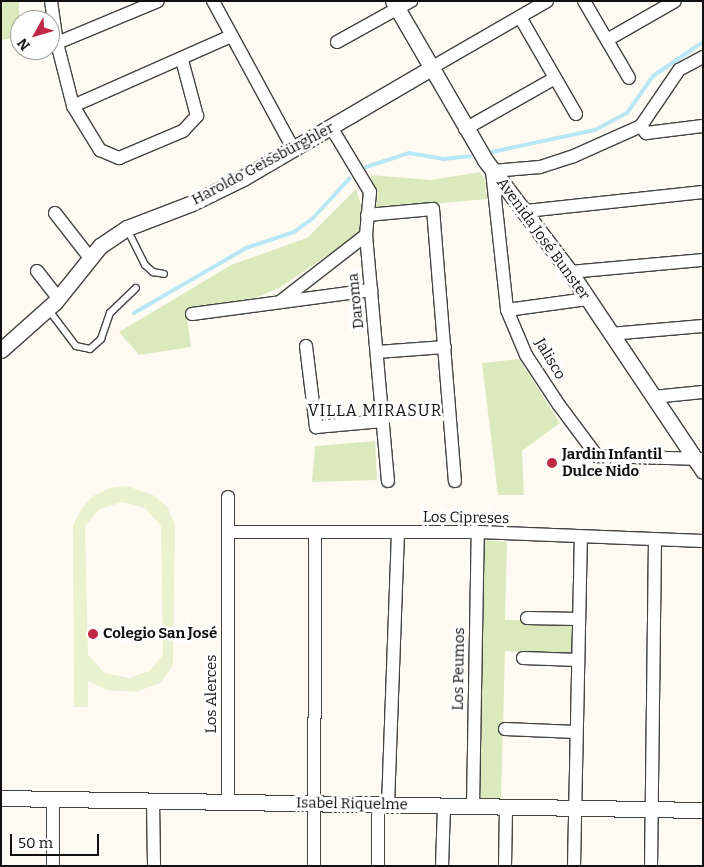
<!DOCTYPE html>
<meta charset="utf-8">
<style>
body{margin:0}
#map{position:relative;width:704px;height:867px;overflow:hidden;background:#fffbf3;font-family:Bitter,serif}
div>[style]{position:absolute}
.green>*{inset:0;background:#dbeabc}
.pitch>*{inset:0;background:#eaf1ce}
.stream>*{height:4px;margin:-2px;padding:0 2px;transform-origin:2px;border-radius:2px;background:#b8e8f5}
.roads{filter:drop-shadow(1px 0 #434343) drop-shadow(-1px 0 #434343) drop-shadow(0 1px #434343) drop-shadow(0 -1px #434343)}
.service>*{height:6px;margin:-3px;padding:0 3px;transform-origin:3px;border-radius:3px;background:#fff}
.minor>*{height:12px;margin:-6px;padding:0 6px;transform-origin:6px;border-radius:6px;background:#fff}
.tertiary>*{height:15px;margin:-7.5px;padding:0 7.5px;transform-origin:7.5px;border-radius:7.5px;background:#fff}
.dots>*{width:14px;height:14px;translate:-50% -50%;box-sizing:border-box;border:2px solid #fff;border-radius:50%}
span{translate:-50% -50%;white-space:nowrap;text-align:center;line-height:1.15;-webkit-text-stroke:5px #fff;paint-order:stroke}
.street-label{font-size:15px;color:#101010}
.poi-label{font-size:15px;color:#101010;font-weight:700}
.left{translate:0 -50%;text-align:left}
.neighbourhood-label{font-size:16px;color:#101010;letter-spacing:1px}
.frame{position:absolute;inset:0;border:2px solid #101010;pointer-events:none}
.north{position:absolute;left:10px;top:10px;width:50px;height:50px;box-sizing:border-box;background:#fff;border:1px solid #9f9f9f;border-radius:50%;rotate:231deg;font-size:14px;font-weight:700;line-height:20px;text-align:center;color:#101010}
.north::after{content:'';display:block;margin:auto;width:18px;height:22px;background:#bf2946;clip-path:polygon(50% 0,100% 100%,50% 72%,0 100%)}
.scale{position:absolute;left:10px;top:834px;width:89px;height:22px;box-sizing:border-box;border:2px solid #101010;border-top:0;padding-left:6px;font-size:15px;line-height:18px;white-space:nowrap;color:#101010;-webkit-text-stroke:4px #fff;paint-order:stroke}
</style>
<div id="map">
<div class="green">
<div style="clip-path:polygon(1px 1px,19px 1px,20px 37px,1px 40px)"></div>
<div style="clip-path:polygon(480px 172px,485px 181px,487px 199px,375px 209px,378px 196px,370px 175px,431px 180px)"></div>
<div style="clip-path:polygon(356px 189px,361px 205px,359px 234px,279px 288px,257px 297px,186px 311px,191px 347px,139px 355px,119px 332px,231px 265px,307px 238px)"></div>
<div style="clip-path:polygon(519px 359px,560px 423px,522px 451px,524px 495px,498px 495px,482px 363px)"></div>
<div style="clip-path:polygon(375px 441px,377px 480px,312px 482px,315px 446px)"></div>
<div style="clip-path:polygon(481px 540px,507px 542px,505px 620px,574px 622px,574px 657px,522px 655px,522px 652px,505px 651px,501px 800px,477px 800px)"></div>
</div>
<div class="pitch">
<div style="clip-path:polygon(evenodd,127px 486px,153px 495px,167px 507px,175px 524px,173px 666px,160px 683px,136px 692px,107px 690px,88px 681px,88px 707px,74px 707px,73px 526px,81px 509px,93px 496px,109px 488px,127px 486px,122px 502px,145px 508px,161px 526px,163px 655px,149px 671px,129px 678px,105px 673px,88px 655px,85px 526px,100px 509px,122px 502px)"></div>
</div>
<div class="stream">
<div style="left:492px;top:152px;width:105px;rotate:-12.1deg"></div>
<div style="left:595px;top:130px;width:36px;rotate:-28deg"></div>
<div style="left:627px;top:113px;width:45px;rotate:-54.9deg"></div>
<div style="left:653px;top:76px;width:60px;rotate:-34.2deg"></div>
<div style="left:366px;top:167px;width:45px;rotate:-18deg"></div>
<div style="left:409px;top:153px;width:35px;rotate:10deg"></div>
<div style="left:443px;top:159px;width:27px;rotate:-6deg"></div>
<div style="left:134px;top:313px;width:129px;rotate:-30.1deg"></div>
<div style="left:246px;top:248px;width:51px;rotate:-18.4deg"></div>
<div style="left:294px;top:232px;width:24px;rotate:-36deg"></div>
<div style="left:313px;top:218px;width:54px;rotate:-47.2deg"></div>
</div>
<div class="roads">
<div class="service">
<div style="left:127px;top:229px;width:40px;rotate:63.4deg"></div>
<div style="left:145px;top:265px;width:11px;rotate:41deg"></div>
<div style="left:153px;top:272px;width:11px;rotate:10deg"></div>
<div style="left:48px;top:309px;width:46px;rotate:52.9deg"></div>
<div style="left:76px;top:346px;width:14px;rotate:12deg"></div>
<div style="left:90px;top:349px;width:15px;rotate:-42deg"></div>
<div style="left:101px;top:339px;width:28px;rotate:-71deg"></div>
<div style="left:110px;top:313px;width:36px;rotate:-44deg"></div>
</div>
<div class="minor">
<div style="left:51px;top:1px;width:42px;rotate:81.9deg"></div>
<div style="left:57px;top:43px;width:65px;rotate:75.7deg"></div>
<div style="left:73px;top:106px;width:52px;rotate:58.5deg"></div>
<div style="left:100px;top:150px;width:21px;rotate:23deg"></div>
<div style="left:119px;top:158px;width:69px;rotate:-22.9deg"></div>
<div style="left:183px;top:131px;width:21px;rotate:-47deg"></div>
<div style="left:197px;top:116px;width:58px;rotate:-105deg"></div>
<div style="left:213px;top:1px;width:170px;rotate:61.5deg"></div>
<div style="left:584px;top:1px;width:89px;rotate:59.7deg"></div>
<div style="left:520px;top:17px;width:112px;rotate:60deg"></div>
<div style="left:607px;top:40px;width:78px;rotate:-29.8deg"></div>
<div style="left:337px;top:42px;width:85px;rotate:-29deg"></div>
<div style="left:57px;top:43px;width:109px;rotate:-22.6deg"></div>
<div style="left:703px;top:57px;width:27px;rotate:152deg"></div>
<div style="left:679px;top:70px;width:68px;rotate:124.2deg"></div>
<div style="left:641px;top:126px;width:73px;rotate:155.9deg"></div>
<div style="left:574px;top:156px;width:36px;rotate:162deg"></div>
<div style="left:540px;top:167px;width:48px;rotate:175.2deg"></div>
<div style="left:492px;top:171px;width:140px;rotate:83.8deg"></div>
<div style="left:507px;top:310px;width:49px;rotate:67.1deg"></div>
<div style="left:526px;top:355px;width:60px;rotate:56.6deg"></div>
<div style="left:559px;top:405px;width:64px;rotate:53.3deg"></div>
<div style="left:597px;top:456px;width:106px;rotate:1.6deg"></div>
<div style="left:431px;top:68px;width:134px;rotate:-30deg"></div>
<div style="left:73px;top:106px;width:173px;rotate:-23.9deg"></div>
<div style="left:641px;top:126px;width:9px;rotate:54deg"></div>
<div style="left:646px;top:133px;width:57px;rotate:-7deg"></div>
<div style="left:331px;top:127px;width:76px;rotate:59deg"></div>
<div style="left:370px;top:192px;width:43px;rotate:95.3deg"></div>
<div style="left:366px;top:235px;width:247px;rotate:84.9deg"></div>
<div style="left:465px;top:129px;width:103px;rotate:-29.5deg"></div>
<div style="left:526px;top:211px;width:178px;rotate:-6.1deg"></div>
<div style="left:55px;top:213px;width:57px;rotate:52.1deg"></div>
<div style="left:367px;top:215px;width:66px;rotate:-5.2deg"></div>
<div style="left:433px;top:209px;width:273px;rotate:85.4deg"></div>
<div style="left:37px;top:271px;width:34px;rotate:52deg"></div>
<div style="left:570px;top:272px;width:134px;rotate:-5.2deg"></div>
<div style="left:281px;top:301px;width:108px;rotate:-37.8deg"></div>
<div style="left:507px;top:310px;width:81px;rotate:-7.8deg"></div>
<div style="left:192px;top:314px;width:181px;rotate:-7.6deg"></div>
<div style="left:610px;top:334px;width:93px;rotate:-4.9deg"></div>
<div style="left:306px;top:346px;width:82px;rotate:83deg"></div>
<div style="left:316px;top:427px;width:67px;rotate:-5.1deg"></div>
<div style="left:377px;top:352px;width:68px;rotate:-4.2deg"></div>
<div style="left:653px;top:397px;width:50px;rotate:-5.7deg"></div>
<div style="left:228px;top:532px;width:250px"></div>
<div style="left:478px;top:532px;width:225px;rotate:2.3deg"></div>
<div style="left:527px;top:618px;width:52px;rotate:1.1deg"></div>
<div style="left:523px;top:658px;width:55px;rotate:2.1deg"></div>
<div style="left:505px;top:729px;width:71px;rotate:2.4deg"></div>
<div style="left:53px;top:799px;width:67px;rotate:90deg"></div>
<div style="left:153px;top:801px;width:65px;rotate:89.1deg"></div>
<div style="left:228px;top:802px;width:305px;rotate:-90deg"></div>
<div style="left:388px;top:805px;width:270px;rotate:-87.9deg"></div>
<div style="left:473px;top:806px;width:274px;rotate:-89deg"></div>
<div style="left:314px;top:866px;width:332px;rotate:-89.8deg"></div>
<div style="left:378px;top:866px;width:61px;rotate:-90deg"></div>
<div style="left:442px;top:866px;width:60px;rotate:-88.1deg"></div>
<div style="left:505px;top:866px;width:59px;rotate:-89deg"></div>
<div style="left:574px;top:866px;width:328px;rotate:-88.8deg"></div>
<div style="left:651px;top:866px;width:327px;rotate:-89.3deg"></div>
</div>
<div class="tertiary">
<div style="left:393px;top:1px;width:184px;rotate:59.9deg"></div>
<div style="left:485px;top:160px;width:141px;rotate:52.8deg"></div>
<div style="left:570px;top:272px;width:239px;rotate:56.2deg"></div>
<div style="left:1px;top:350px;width:72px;rotate:-41.6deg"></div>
<div style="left:55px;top:302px;width:72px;rotate:-51.2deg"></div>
<div style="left:100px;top:246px;width:32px;rotate:-34deg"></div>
<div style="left:127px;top:228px;width:67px;rotate:-20.9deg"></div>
<div style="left:190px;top:204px;width:59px;rotate:-26.1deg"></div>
<div style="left:243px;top:178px;width:218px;rotate:-30.3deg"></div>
<div style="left:1px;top:798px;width:702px;rotate:0.98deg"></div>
</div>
</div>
<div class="dots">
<div style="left:552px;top:463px;background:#bf2946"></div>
<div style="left:93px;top:634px;background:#bf2946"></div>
</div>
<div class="street-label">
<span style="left:263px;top:164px;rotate:-28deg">Haroldo Geissbürghler</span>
<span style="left:543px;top:239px;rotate:54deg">Avenida José Bunster</span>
<span style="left:356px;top:301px;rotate:-96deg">Daroma</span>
<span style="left:550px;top:359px;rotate:59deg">Jalisco</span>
<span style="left:466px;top:518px;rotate:1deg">Los Cipreses</span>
<span style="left:459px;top:669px;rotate:-89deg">Los Peumos</span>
<span style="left:212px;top:694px;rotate:-90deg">Los Alerces</span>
<span style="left:352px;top:804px;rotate:1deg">Isabel Riquelme</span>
</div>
<div class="poi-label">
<span class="left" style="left:562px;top:463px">Jardin Infantil<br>Dulce Nido</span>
<span class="left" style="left:103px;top:634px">Colegio San José</span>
</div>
<div class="neighbourhood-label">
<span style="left:375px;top:411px">VILLA MIRASUR</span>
</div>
<div class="frame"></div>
<div class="north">N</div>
<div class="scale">50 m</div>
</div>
